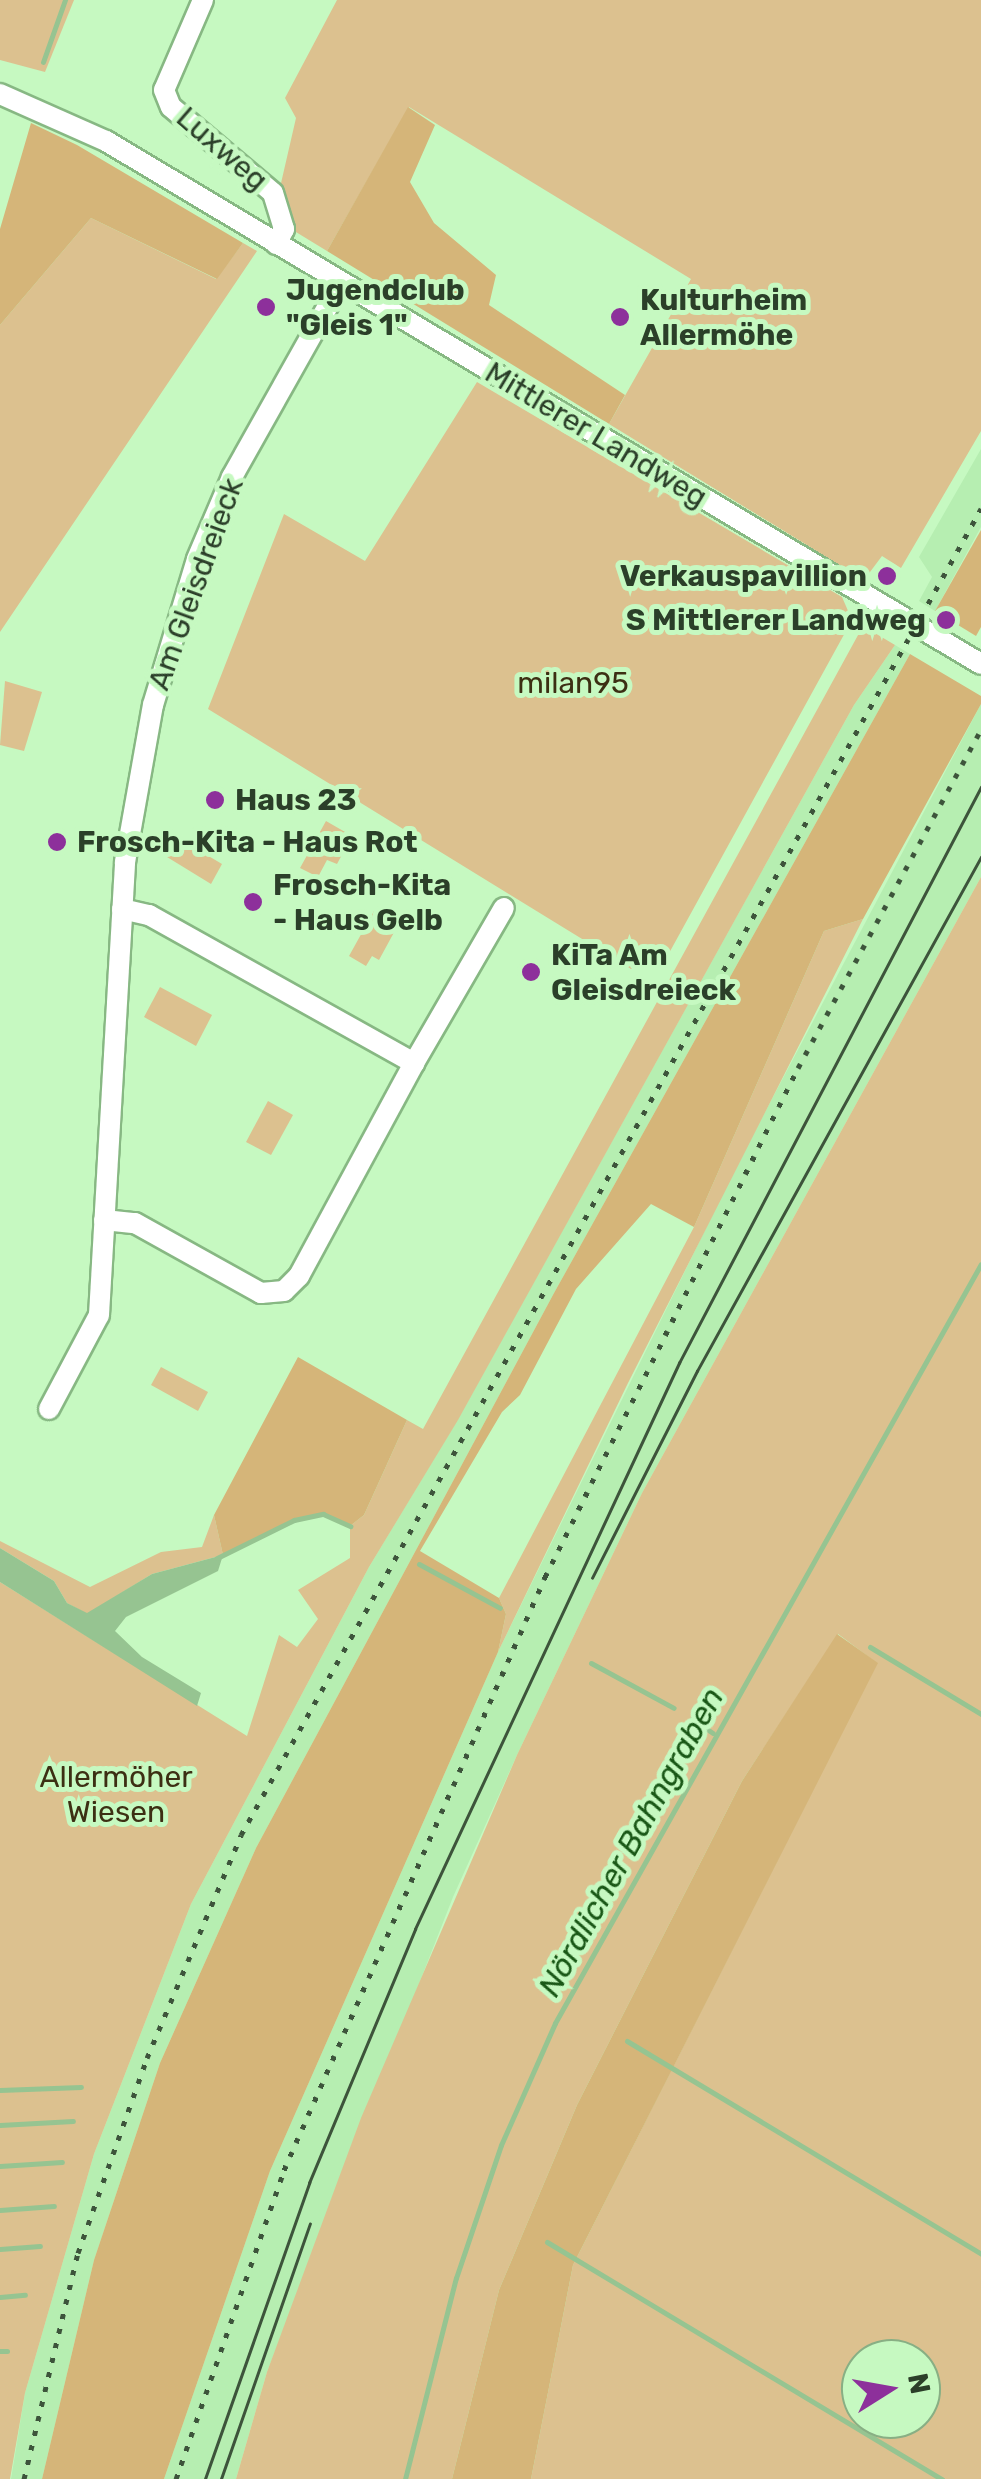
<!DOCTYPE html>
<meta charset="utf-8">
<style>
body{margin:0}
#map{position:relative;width:981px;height:2479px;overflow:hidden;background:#c6f9c1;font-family:Rubik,sans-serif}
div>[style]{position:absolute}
.built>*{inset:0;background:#b6eeb1}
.green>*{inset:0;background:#dcc18f}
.forest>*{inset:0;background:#d5b579}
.water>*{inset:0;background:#96c491}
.stream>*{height:5px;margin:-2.5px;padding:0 2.5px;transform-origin:2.5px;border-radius:2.5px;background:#96c491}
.roads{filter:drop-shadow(2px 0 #87b883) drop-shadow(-2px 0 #87b883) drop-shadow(0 2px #87b883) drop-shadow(0 -2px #87b883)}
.minor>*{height:20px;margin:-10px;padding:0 10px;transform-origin:10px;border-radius:10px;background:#fff}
.tram>*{height:2.5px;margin:-1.25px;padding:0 1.25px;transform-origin:1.25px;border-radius:1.25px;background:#3d543b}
.rail>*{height:5px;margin-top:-2.5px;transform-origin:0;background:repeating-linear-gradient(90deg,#3d543b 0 5px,transparent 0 15px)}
.dots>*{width:28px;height:28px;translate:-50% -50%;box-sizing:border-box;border:5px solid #c6f9c1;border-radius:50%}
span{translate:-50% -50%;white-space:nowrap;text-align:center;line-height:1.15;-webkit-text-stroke:10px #c6f9c1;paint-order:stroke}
.street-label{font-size:30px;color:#2b3f29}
.poi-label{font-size:30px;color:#2b3f29;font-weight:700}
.left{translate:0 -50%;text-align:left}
.right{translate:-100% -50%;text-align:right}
.park-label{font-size:30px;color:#3c2f13}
.water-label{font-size:32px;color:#195716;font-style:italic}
.north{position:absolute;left:841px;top:2339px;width:100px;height:100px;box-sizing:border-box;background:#c6f9c1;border:2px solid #88af84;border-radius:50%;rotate:79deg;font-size:28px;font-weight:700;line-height:40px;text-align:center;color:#2b3f29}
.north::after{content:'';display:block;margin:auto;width:35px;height:45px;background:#8d309b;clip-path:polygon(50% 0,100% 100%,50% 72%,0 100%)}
</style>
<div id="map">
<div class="built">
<div style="clip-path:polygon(981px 449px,981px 527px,935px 611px,919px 601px,932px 577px,919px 557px)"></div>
<div style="clip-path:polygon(895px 645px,910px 654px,554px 1293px,256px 1848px,160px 2063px,94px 2260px,42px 2479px,11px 2479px,25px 2393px,94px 2154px,191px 1904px,369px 1567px,458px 1419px,854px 705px)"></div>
<div style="clip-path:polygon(981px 704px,981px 877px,642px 1493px,517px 1755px,453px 1897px,267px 2372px,236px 2479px,164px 2479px,270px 2171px,498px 1652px,737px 1165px)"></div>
</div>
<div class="green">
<div style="clip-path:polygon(0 0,74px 0,45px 72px,0 60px)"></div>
<div style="clip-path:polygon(337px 0,981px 0,981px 431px,901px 568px,882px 556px,864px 580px,609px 424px,691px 279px,409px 107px,327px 251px,273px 218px,296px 118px,285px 98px)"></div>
<div style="clip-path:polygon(91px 218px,216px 279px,243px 243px,257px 251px,0 632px,0 325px)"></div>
<div style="clip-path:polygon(477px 382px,842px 597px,852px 620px,668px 955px,631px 969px,208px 709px,284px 514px,365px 561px)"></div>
<div style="clip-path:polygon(863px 626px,895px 645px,854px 705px,458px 1420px,369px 1567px,191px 1904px,94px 2154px,25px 2393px,10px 2479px,0 2479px,0 1582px,247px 1736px,279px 1635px,297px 1647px,318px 1619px,298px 1590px,350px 1558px,350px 1526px,364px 1515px,407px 1420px,423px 1429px)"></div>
<div style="clip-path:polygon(5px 681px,42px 692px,24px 751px,0 745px)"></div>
<div style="clip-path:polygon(326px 821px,352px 836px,337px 864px,327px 860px,318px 877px,300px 868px)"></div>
<div style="clip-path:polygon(178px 838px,222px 864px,211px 884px,167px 857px)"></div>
<div style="clip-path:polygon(evenodd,981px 877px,981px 2479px,531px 2479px,573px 2265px,877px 1663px,838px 1634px,742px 1781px,577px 2105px,499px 2290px,452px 2479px,236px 2479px,267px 2372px,361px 2118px,517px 1755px,642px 1493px,981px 877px,861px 2359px,921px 2359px,921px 2419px,861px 2419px,861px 2359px)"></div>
<div style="clip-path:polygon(374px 911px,398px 925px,379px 960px,372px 956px,366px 966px,349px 956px)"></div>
<div style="clip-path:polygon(863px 919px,628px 1383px,498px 1652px,506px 1614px,499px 1598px,694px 1227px,824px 931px)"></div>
<div style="clip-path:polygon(160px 987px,212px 1015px,196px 1046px,144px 1017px)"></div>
<div style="clip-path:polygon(268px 1101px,293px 1115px,271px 1155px,246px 1142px)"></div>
<div style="clip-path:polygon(161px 1367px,208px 1392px,198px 1411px,151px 1385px)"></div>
<div style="clip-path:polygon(214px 1515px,223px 1555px,152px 1574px,87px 1614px,67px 1603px,54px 1581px,0 1548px,0 1541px,90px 1587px,161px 1552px,202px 1547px)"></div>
</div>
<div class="forest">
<div style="clip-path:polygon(408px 107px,435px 125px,410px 182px,434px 223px,496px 275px,489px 305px,625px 395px,609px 424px,327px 251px)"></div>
<div style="clip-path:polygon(31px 123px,77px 145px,243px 243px,217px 279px,91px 218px,0 325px,0 229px)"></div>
<div style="clip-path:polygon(981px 530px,981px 627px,976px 636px,935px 611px)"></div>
<div style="clip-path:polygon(910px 654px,981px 696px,981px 704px,863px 919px,824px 931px,694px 1227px,651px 1204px,576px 1289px,520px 1395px,502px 1412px,420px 1551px,499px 1598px,506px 1614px,498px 1652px,270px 2171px,164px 2479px,42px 2479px,94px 2260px,160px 2063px,256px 1848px,554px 1293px)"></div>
<div style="clip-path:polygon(298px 1357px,407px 1420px,364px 1515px,350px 1526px,323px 1514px,294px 1520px,223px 1555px,214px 1515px)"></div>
<div style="clip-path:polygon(837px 1634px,878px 1663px,573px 2265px,531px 2479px,452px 2479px,499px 2290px,577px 2105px,742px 1781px)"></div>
</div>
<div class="water">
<div style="clip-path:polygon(0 1548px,54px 1581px,67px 1603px,87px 1613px,152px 1574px,223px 1555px,218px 1571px,126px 1617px,115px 1631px,142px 1657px,201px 1693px,197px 1706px,0 1582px)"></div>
</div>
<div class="stream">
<div style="left:43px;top:62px;width:66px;rotate:-70.5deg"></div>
<div style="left:217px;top:1558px;width:86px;rotate:-26.3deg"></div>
<div style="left:294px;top:1520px;width:30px;rotate:-12deg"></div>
<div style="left:323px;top:1514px;width:30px;rotate:24deg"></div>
<div style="left:419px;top:1564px;width:92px;rotate:28.5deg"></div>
<div style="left:870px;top:1647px;width:130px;rotate:31.1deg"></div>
<div style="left:591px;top:1663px;width:94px;rotate:28.5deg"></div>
<div style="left:692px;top:1719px;width:25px;rotate:34deg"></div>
<div style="left:627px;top:2041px;width:413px;rotate:31deg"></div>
<div style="left:0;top:2090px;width:81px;rotate:-2.1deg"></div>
<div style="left:0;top:2125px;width:73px;rotate:-3.1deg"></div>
<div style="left:0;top:2166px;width:62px;rotate:-3.7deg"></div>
<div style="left:0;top:2210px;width:54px;rotate:-4.2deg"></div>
<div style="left:547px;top:2242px;width:461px;rotate:31deg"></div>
<div style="left:0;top:2249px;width:40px;rotate:-4.3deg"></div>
<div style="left:0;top:2297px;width:25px;rotate:-5deg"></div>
<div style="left:0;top:2351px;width:7px"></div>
<div style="left:405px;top:2479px;width:207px;rotate:-75.8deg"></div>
<div style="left:456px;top:2278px;width:140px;rotate:-71.3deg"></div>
<div style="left:501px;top:2145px;width:133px;rotate:-66.1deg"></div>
<div style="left:555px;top:2023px;width:870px;rotate:-60.7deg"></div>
</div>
<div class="roads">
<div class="minor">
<div style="left:203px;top:0;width:98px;rotate:113.4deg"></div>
<div style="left:164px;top:90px;width:18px;rotate:68deg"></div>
<div style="left:171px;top:107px;width:133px;rotate:40.1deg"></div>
<div style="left:273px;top:193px;width:38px;rotate:73deg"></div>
<div style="left:284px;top:229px;width:17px;rotate:118deg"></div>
<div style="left:0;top:94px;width:116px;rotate:23.9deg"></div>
<div style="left:106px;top:141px;width:1019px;rotate:30.87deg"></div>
<div style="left:122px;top:909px;width:28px;rotate:13deg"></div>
<div style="left:149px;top:915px;width:304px;rotate:29.2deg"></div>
<div style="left:414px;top:1063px;width:179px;rotate:-59.9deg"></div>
<div style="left:104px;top:1220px;width:31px;rotate:6deg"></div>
<div style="left:135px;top:1223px;width:144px;rotate:29.1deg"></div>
<div style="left:261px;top:1293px;width:23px;rotate:-5deg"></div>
<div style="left:284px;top:1291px;width:21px;rotate:-45deg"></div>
<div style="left:299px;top:1276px;width:242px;rotate:-61.6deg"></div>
<div style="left:49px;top:1409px;width:106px;rotate:-62deg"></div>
<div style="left:99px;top:1315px;width:454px;rotate:-86.7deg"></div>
<div style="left:125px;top:862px;width:159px;rotate:-79.9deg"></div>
<div style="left:153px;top:705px;width:152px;rotate:-73.2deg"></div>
<div style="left:197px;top:559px;width:89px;rotate:-66.9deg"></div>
<div style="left:232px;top:477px;width:223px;rotate:-60.7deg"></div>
</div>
</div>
<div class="tram">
<div style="left:592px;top:1578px;width:232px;rotate:-63.1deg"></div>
<div style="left:697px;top:1371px;width:587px;rotate:-61.08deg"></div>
<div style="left:205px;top:2479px;width:314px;rotate:-70.6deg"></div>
<div style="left:309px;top:2183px;width:275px;rotate:-67.3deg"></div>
<div style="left:415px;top:1929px;width:625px;rotate:-64.99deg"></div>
<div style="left:679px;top:1363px;width:650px;rotate:-62.33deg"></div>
<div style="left:221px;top:2479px;width:270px;rotate:-70.8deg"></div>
</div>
<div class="rail">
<div style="left:24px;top:2479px;width:232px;rotate:-76.6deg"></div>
<div style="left:78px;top:2253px;width:207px;rotate:-70.5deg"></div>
<div style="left:147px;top:2058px;width:242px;rotate:-67.1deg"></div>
<div style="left:241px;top:1835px;width:1519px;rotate:-60.84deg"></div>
<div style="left:176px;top:2479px;width:327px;rotate:-70.7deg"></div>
<div style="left:284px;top:2170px;width:648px;rotate:-66.24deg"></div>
<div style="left:545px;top:1577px;width:568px;rotate:-63.57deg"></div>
<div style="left:798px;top:1068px;width:385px;rotate:-61.6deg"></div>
</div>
<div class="dots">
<div style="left:266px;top:307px;background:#8d309b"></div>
<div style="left:620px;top:317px;background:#8d309b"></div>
<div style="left:887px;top:576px;background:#8d309b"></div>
<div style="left:946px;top:620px;background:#8d309b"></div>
<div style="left:215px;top:800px;background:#8d309b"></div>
<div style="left:57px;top:842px;background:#8d309b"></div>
<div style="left:253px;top:902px;background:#8d309b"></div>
<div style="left:531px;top:972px;background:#8d309b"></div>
</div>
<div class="street-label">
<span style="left:222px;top:149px;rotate:41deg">Luxweg</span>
<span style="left:596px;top:435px;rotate:31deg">Mittlerer Landweg</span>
<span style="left:196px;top:584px;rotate:-70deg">Am Gleisdreieck</span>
</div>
<div class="poi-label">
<span class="left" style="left:286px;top:307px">Jugendclub<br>"Gleis 1"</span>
<span class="left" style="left:640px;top:317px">Kulturheim<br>Allermöhe</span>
<span class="right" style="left:867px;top:576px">Verkauspavillion</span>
<span class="right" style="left:926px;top:620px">S Mittlerer Landweg</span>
<span class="left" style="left:235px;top:800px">Haus 23</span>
<span class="left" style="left:77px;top:842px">Frosch-Kita - Haus Rot</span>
<span class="left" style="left:273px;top:902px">Frosch-Kita<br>- Haus Gelb</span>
<span class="left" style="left:551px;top:972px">KiTa Am<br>Gleisdreieck</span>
</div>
<div class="park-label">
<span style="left:573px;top:683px">milan95</span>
<span style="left:116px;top:1794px">Allermöher<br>Wiesen</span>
</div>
<div class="water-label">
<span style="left:631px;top:1842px;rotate:-61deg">Nördlicher Bahngraben</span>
</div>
<div class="north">N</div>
</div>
